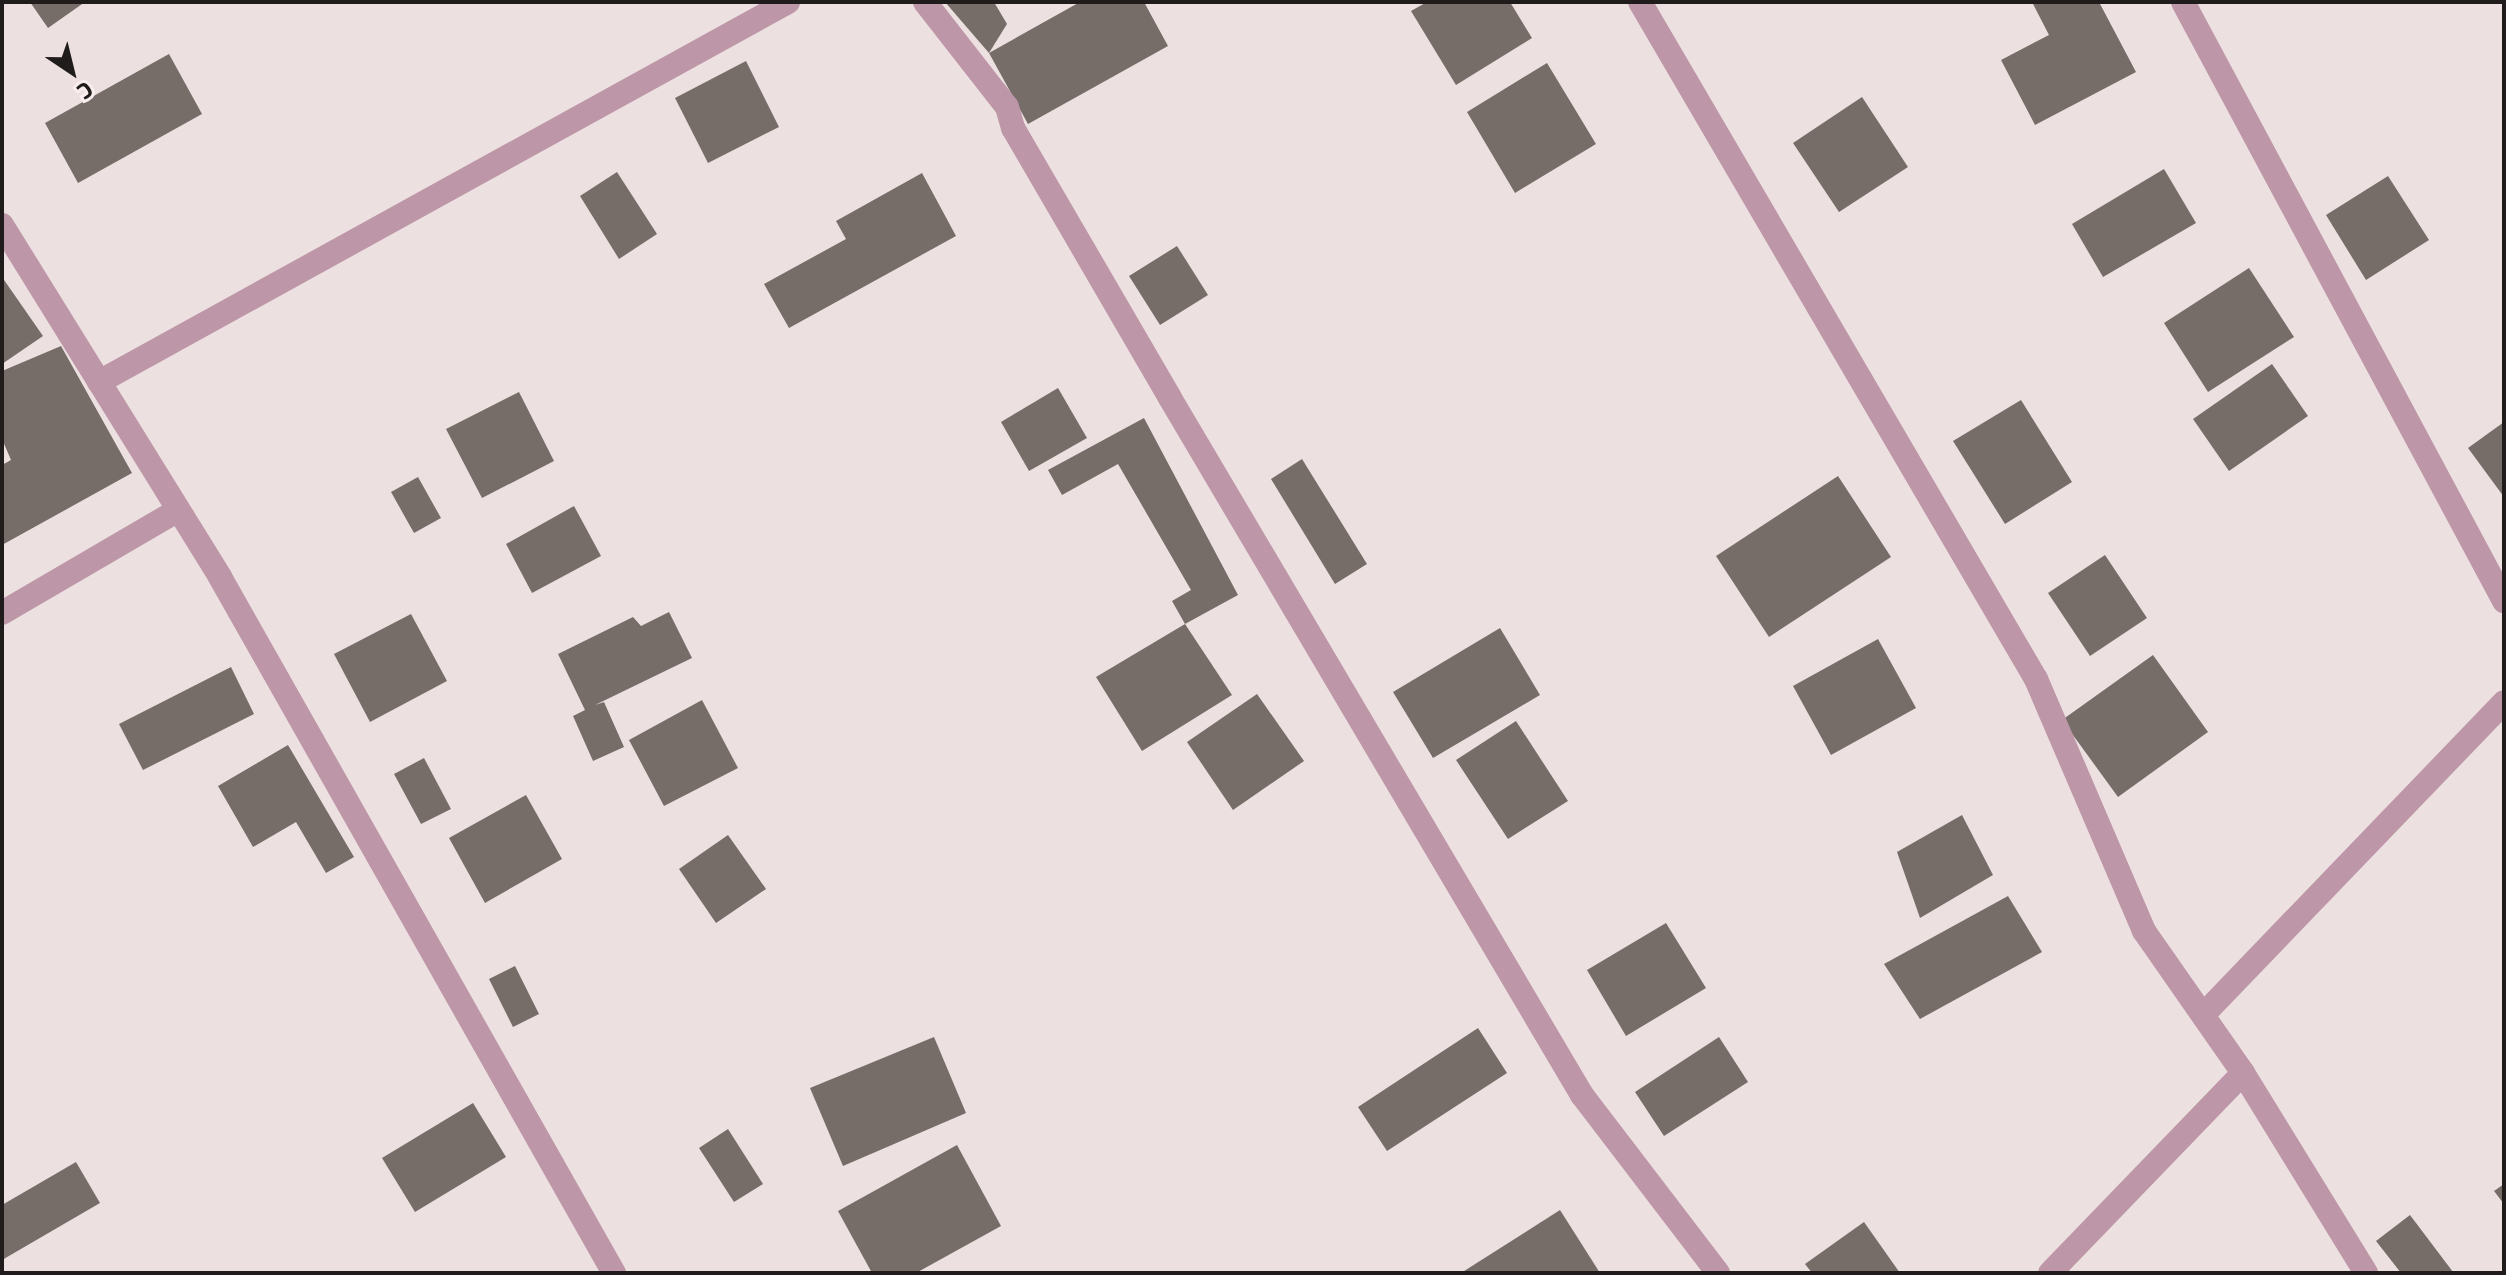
<!DOCTYPE html>
<meta charset="utf-8">
<style>
body{margin:0}
#map{position:relative;width:2506px;height:1275px;overflow:hidden;background:#ede0e0;font-family:"Exo 2",sans-serif}
div>[style]{position:absolute}
.building>*{inset:0;background:#766d68}
.minor>*{height:24px;margin:-12px;padding:0 12px;transform-origin:12px;border-radius:12px;background:#bd96a7}
span{translate:-50% -50%;white-space:nowrap;text-align:center;line-height:1.15;-webkit-text-stroke:6px #faeded;paint-order:stroke}
.frame{position:absolute;inset:0;border:4px solid #201c1c;pointer-events:none}
.north{position:absolute;left:32px;top:32px;width:80px;height:80px;-webkit-text-stroke:6px #faeded;paint-order:stroke;rotate:145deg;font-size:22px;font-weight:700;line-height:32px;text-align:center;color:#201c1c}
.north::after{content:'';display:block;margin:auto;width:28px;height:36px;background:#201c1c;clip-path:polygon(50% 0,100% 100%,50% 72%,0 100%)}
</style>
<div id="map">
<div class="building">
<div style="clip-path:polygon(30px 2px,85px 2px,48px 28px)"></div>
<div style="clip-path:polygon(945px 2px,994px 2px,1007px 24px,989px 53px)"></div>
<div style="clip-path:polygon(1080px 2px,1144px 2px,1168px 46px,1028px 124px,989px 53px)"></div>
<div style="clip-path:polygon(1427px 2px,1510px 2px,1532px 38px,1456px 85px,1411px 11px)"></div>
<div style="clip-path:polygon(2032px 2px,2099px 2px,2136px 72px,2035px 125px,2001px 60px,2049px 35px)"></div>
<div style="clip-path:polygon(169px 54px,202px 114px,78px 183px,45px 123px)"></div>
<div style="clip-path:polygon(746px 61px,779px 127px,708px 163px,675px 98px)"></div>
<div style="clip-path:polygon(1547px 63px,1596px 144px,1515px 193px,1467px 112px)"></div>
<div style="clip-path:polygon(1862px 97px,1908px 167px,1839px 212px,1793px 143px)"></div>
<div style="clip-path:polygon(2164px 169px,2196px 223px,2103px 277px,2072px 224px)"></div>
<div style="clip-path:polygon(617px 172px,657px 234px,619px 259px,580px 196px)"></div>
<div style="clip-path:polygon(922px 173px,956px 236px,789px 328px,764px 284px,846px 239px,836px 221px)"></div>
<div style="clip-path:polygon(2388px 176px,2429px 240px,2366px 280px,2326px 215px)"></div>
<div style="clip-path:polygon(1177px 246px,1208px 295px,1160px 325px,1129px 276px)"></div>
<div style="clip-path:polygon(2249px 268px,2294px 337px,2208px 392px,2164px 323px)"></div>
<div style="clip-path:polygon(2px 277px,43px 336px,2px 364px)"></div>
<div style="clip-path:polygon(61px 346px,132px 473px,2px 545px,2px 465px,11px 460px,2px 439px,2px 371px)"></div>
<div style="clip-path:polygon(2272px 364px,2308px 416px,2229px 471px,2193px 419px)"></div>
<div style="clip-path:polygon(1058px 388px,1087px 438px,1029px 471px,1001px 422px)"></div>
<div style="clip-path:polygon(519px 392px,554px 461px,482px 498px,446px 429px)"></div>
<div style="clip-path:polygon(2021px 400px,2072px 482px,2005px 524px,1953px 441px)"></div>
<div style="clip-path:polygon(1144px 418px,1238px 595px,1185px 624px,1172px 601px,1191px 590px,1118px 464px,1062px 495px,1048px 470px)"></div>
<div style="clip-path:polygon(2504px 422px,2504px 497px,2468px 448px)"></div>
<div style="clip-path:polygon(1302px 459px,1367px 564px,1335px 584px,1271px 479px)"></div>
<div style="clip-path:polygon(1838px 476px,1891px 557px,1769px 637px,1716px 556px)"></div>
<div style="clip-path:polygon(418px 477px,441px 518px,414px 533px,391px 492px)"></div>
<div style="clip-path:polygon(574px 506px,601px 556px,532px 593px,506px 544px)"></div>
<div style="clip-path:polygon(2105px 555px,2147px 618px,2090px 656px,2048px 593px)"></div>
<div style="clip-path:polygon(669px 612px,692px 658px,595px 705px,604px 702px,624px 747px,593px 761px,573px 716px,585px 710px,558px 654px,633px 617px,641px 626px)"></div>
<div style="clip-path:polygon(411px 614px,447px 681px,370px 722px,334px 654px)"></div>
<div style="clip-path:polygon(1185px 624px,1232px 695px,1142px 751px,1096px 677px)"></div>
<div style="clip-path:polygon(1500px 628px,1540px 695px,1433px 758px,1393px 692px)"></div>
<div style="clip-path:polygon(1878px 639px,1916px 708px,1831px 755px,1793px 686px)"></div>
<div style="clip-path:polygon(2153px 655px,2208px 732px,2118px 797px,2062px 720px)"></div>
<div style="clip-path:polygon(231px 667px,254px 714px,143px 770px,119px 724px)"></div>
<div style="clip-path:polygon(1257px 694px,1304px 761px,1233px 810px,1187px 742px)"></div>
<div style="clip-path:polygon(702px 700px,738px 768px,664px 806px,629px 740px)"></div>
<div style="clip-path:polygon(1516px 721px,1568px 801px,1508px 839px,1456px 760px)"></div>
<div style="clip-path:polygon(288px 745px,354px 857px,326px 873px,296px 822px,253px 847px,218px 786px)"></div>
<div style="clip-path:polygon(424px 758px,451px 809px,421px 824px,394px 774px)"></div>
<div style="clip-path:polygon(526px 795px,562px 859px,485px 903px,449px 838px)"></div>
<div style="clip-path:polygon(1962px 815px,1993px 875px,1920px 918px,1897px 852px)"></div>
<div style="clip-path:polygon(728px 835px,766px 889px,716px 923px,679px 869px)"></div>
<div style="clip-path:polygon(2008px 896px,2042px 952px,1920px 1019px,1884px 964px)"></div>
<div style="clip-path:polygon(1666px 923px,1706px 988px,1626px 1036px,1587px 970px)"></div>
<div style="clip-path:polygon(515px 966px,539px 1014px,513px 1027px,489px 979px)"></div>
<div style="clip-path:polygon(1478px 1028px,1507px 1073px,1387px 1151px,1358px 1107px)"></div>
<div style="clip-path:polygon(934px 1037px,966px 1113px,843px 1166px,810px 1088px)"></div>
<div style="clip-path:polygon(1719px 1037px,1748px 1082px,1664px 1136px,1635px 1092px)"></div>
<div style="clip-path:polygon(473px 1103px,506px 1157px,415px 1212px,382px 1158px)"></div>
<div style="clip-path:polygon(728px 1129px,763px 1184px,734px 1202px,699px 1148px)"></div>
<div style="clip-path:polygon(957px 1145px,1001px 1226px,916px 1273px,872px 1273px,838px 1211px)"></div>
<div style="clip-path:polygon(76px 1162px,100px 1203px,2px 1260px,2px 1205px)"></div>
<div style="clip-path:polygon(2504px 1184px,2504px 1204px,2494px 1191px)"></div>
<div style="clip-path:polygon(1560px 1210px,1600px 1273px,1461px 1273px)"></div>
<div style="clip-path:polygon(2410px 1215px,2453px 1272px,2451px 1273px,2401px 1273px,2376px 1241px)"></div>
<div style="clip-path:polygon(1864px 1222px,1900px 1273px,1812px 1273px,1805px 1264px)"></div>
</div>
<div class="minor">
<div style="left:925px;top:2px;width:133px;rotate:52deg"></div>
<div style="left:1007px;top:107px;width:22px;rotate:74deg"></div>
<div style="left:1013px;top:128px;width:312px;rotate:59.8deg"></div>
<div style="left:1170px;top:398px;width:810px;rotate:59.41deg"></div>
<div style="left:1582px;top:1095px;width:224px;rotate:52.6deg"></div>
<div style="left:1640px;top:2px;width:784px;rotate:59.68deg"></div>
<div style="left:2036px;top:679px;width:274px;rotate:66.8deg"></div>
<div style="left:2144px;top:931px;width:173px;rotate:55.1deg"></div>
<div style="left:2243px;top:1073px;width:235px;rotate:58.4deg"></div>
<div style="left:2183px;top:2px;width:680px;rotate:61.81deg"></div>
<div style="left:2px;top:225px;width:414px;rotate:58.2deg"></div>
<div style="left:220px;top:577px;width:800px;rotate:60.49deg"></div>
<div style="left:99px;top:382px;width:787px;rotate:-28.88deg"></div>
<div style="left:2px;top:613px;width:204px;rotate:-30.3deg"></div>
<div style="left:2203px;top:1015px;width:434px;rotate:-46.1deg"></div>
<div style="left:2050px;top:1273px;width:278px;rotate:-46deg"></div>
</div>
<div class="frame"></div>
<div class="north">С</div>
</div>
